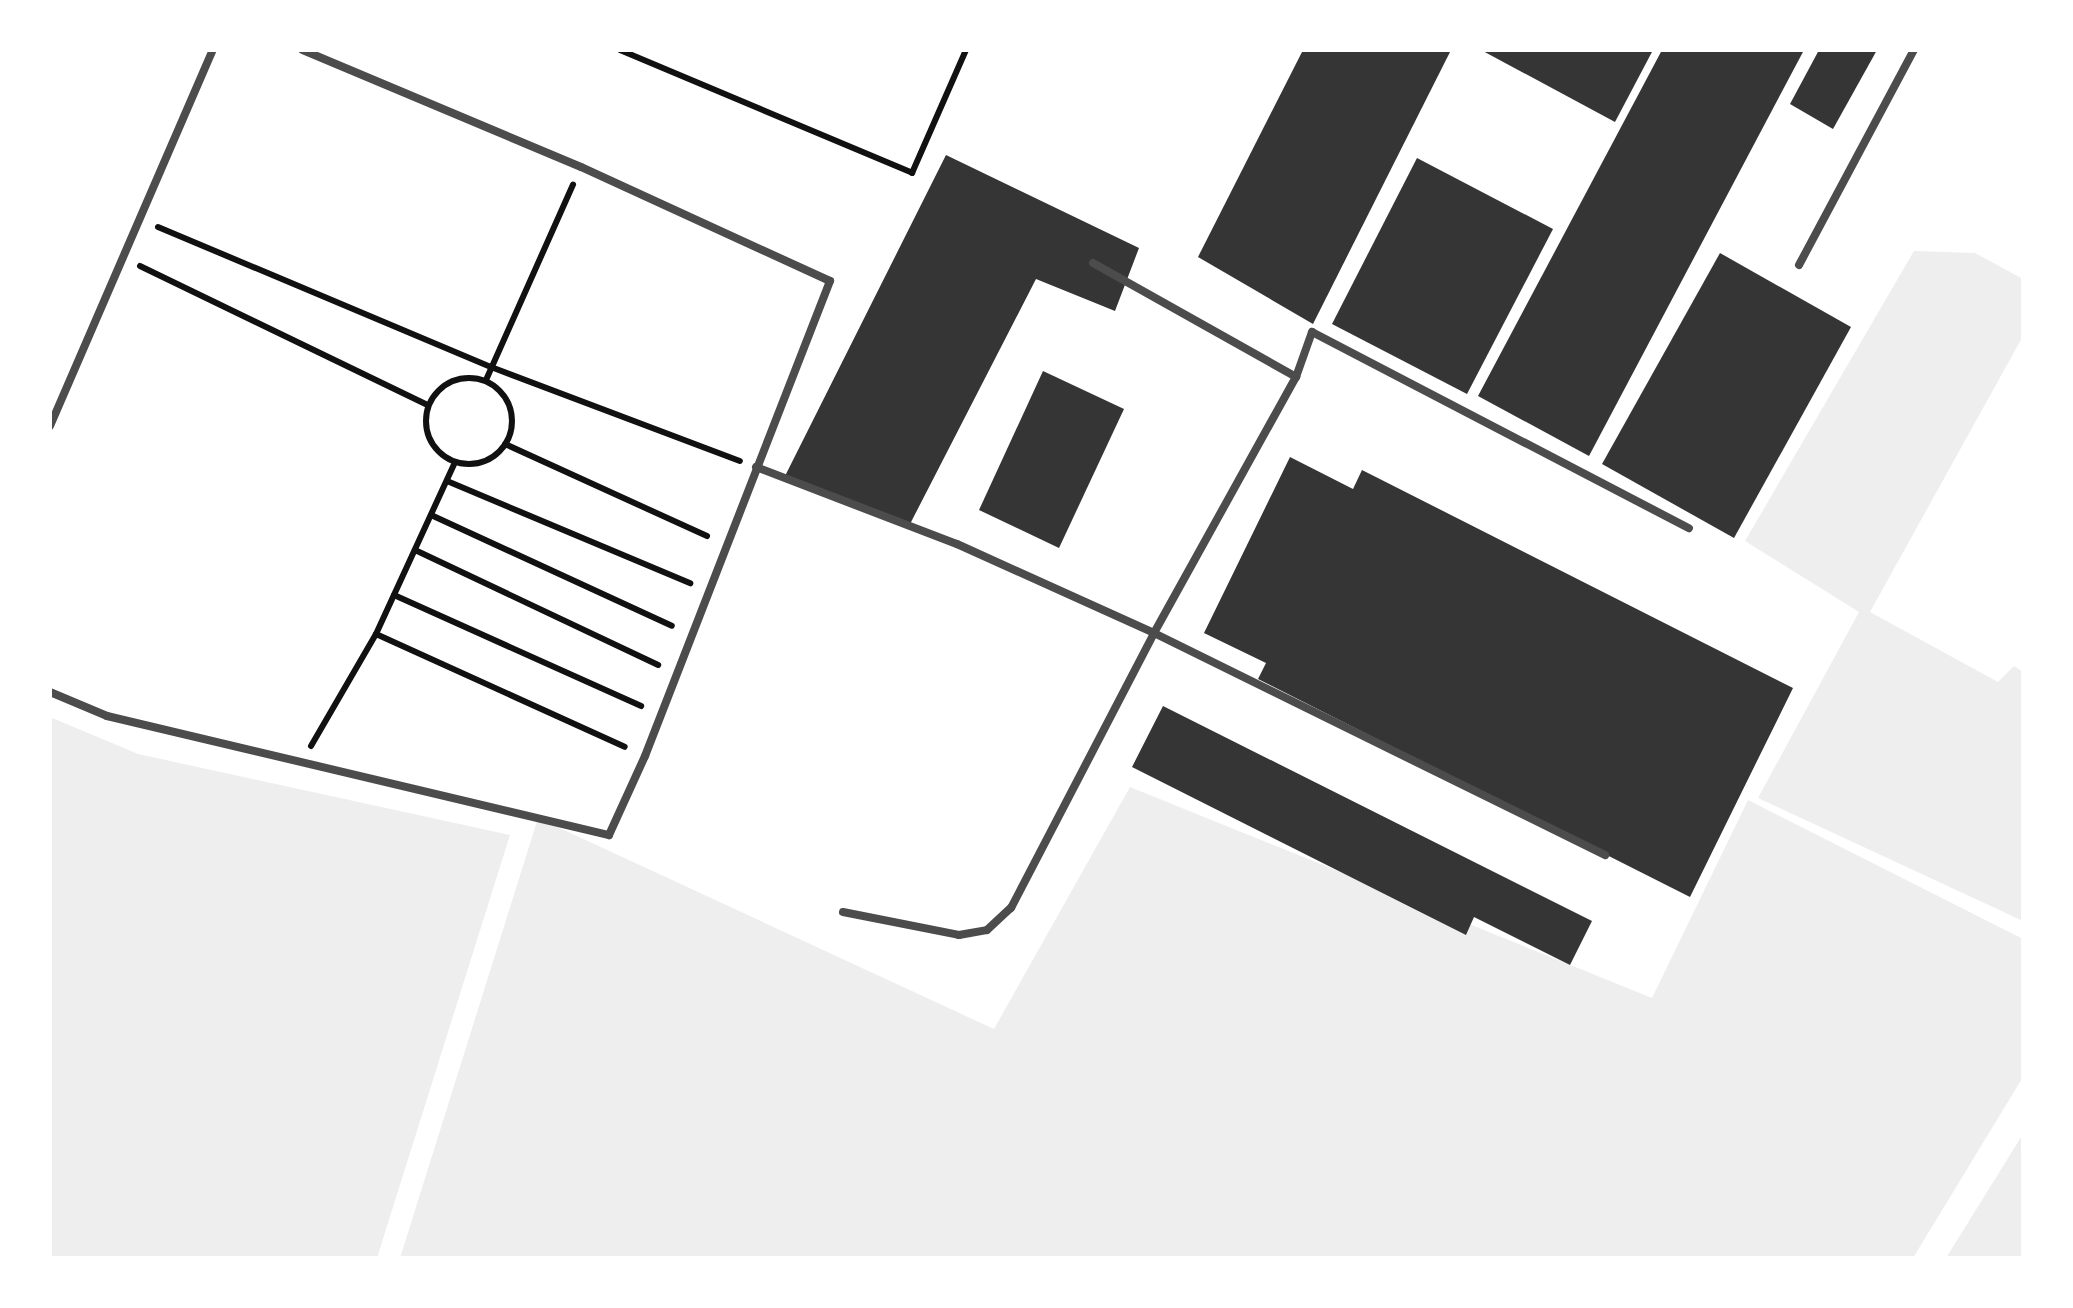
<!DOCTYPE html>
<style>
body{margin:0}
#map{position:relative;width:2073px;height:1308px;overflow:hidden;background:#fff;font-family:Cabin,sans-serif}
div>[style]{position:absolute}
.green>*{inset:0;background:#eee}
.building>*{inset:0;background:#353535}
.path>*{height:6px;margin:-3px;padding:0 3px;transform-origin:3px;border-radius:3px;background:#111}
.path>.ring{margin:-3px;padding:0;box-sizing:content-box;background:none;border:6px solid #111;border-radius:50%}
.service>*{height:8px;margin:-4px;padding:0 4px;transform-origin:4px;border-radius:4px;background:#4c4c4c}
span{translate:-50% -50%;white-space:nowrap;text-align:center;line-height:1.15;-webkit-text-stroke:10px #fff;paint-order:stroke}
.frame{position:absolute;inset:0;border:52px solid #fff;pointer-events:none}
</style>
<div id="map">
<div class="green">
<div style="clip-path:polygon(1914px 251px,1975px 253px,2023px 279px,2023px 336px,1870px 612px,1998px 682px,2014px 666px,2023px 672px,2023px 921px,1758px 798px,1859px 612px,1745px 541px)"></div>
<div style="clip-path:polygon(50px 717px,138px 754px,510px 835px,377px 1258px,50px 1258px)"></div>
<div style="clip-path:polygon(1130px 787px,1652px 998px,1748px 800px,2023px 939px,2023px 1077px,1913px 1258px,400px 1258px,538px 818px,994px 1029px)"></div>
<div style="clip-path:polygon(2023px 1134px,2023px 1258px,1946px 1258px)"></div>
</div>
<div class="building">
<div style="clip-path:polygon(1303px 50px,1451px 50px,1313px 324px,1198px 257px)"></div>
<div style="clip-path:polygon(1481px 50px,1653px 50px,1615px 122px)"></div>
<div style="clip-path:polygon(1662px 50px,1804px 50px,1589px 456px,1478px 396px)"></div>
<div style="clip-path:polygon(1819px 50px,1877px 50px,1833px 129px,1790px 104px)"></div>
<div style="clip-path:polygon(946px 155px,1139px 248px,1115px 311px,1036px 279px,909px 526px,784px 478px)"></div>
<div style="clip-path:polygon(1417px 158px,1553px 229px,1467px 394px,1332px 324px)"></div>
<div style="clip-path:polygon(1720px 253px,1851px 327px,1734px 538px,1602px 464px)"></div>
<div style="clip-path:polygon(1043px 371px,1124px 409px,1059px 548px,979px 510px)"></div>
<div style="clip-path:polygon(1290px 457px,1353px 489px,1362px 470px,1793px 688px,1690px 897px,1258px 679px,1266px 663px,1204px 633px)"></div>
<div style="clip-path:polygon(1163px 706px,1592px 921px,1570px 965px,1474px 917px,1466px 935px,1132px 767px)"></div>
</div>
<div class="path">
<div style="left:620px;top:50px;width:317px;rotate:22.8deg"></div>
<div style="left:912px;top:173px;width:134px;rotate:-66.3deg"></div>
<div style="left:158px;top:227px;width:361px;rotate:22.8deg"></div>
<div style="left:491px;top:367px;width:266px;rotate:20.7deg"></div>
<div style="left:140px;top:266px;width:320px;rotate:25.8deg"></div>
<div class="ring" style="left:426px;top:378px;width:80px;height:80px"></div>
<div style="left:486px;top:380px;width:214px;rotate:-66deg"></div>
<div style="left:505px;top:444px;width:222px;rotate:24.5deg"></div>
<div style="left:447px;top:481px;width:264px;rotate:22.8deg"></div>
<div style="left:431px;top:515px;width:265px;rotate:24.7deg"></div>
<div style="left:415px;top:550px;width:269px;rotate:25.3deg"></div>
<div style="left:394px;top:595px;width:271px;rotate:24.2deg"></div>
<div style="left:376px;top:634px;width:273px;rotate:24.4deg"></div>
<div style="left:311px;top:746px;width:129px;rotate:-59.9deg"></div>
<div style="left:376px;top:634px;width:189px;rotate:-65.3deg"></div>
</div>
<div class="service">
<div style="left:1093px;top:263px;width:233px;rotate:29.3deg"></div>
<div style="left:1799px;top:265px;width:244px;rotate:-61.9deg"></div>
<div style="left:50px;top:426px;width:410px;rotate:-66.6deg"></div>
<div style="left:756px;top:467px;width:215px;rotate:21deg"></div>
<div style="left:957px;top:544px;width:216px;rotate:24.3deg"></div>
<div style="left:1154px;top:633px;width:503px;rotate:26.21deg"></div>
<div style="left:50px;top:692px;width:62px;rotate:22.8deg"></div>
<div style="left:107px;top:716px;width:516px;rotate:13.34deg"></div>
<div style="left:609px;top:835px;width:87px;rotate:-65.5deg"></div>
<div style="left:645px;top:756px;width:510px;rotate:-68.72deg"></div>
<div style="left:830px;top:281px;width:274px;rotate:-155.4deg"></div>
<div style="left:581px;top:167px;width:302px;rotate:-157.2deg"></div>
<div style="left:843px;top:912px;width:118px;rotate:11.2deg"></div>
<div style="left:959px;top:935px;width:28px;rotate:-10deg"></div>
<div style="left:987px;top:930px;width:33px;rotate:-43deg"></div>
<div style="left:1011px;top:908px;width:310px;rotate:-62.5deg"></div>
<div style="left:1154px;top:633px;width:293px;rotate:-61deg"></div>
<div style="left:1296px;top:377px;width:48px;rotate:-70.4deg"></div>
<div style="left:1312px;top:332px;width:425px;rotate:27.5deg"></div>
</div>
<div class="frame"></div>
</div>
